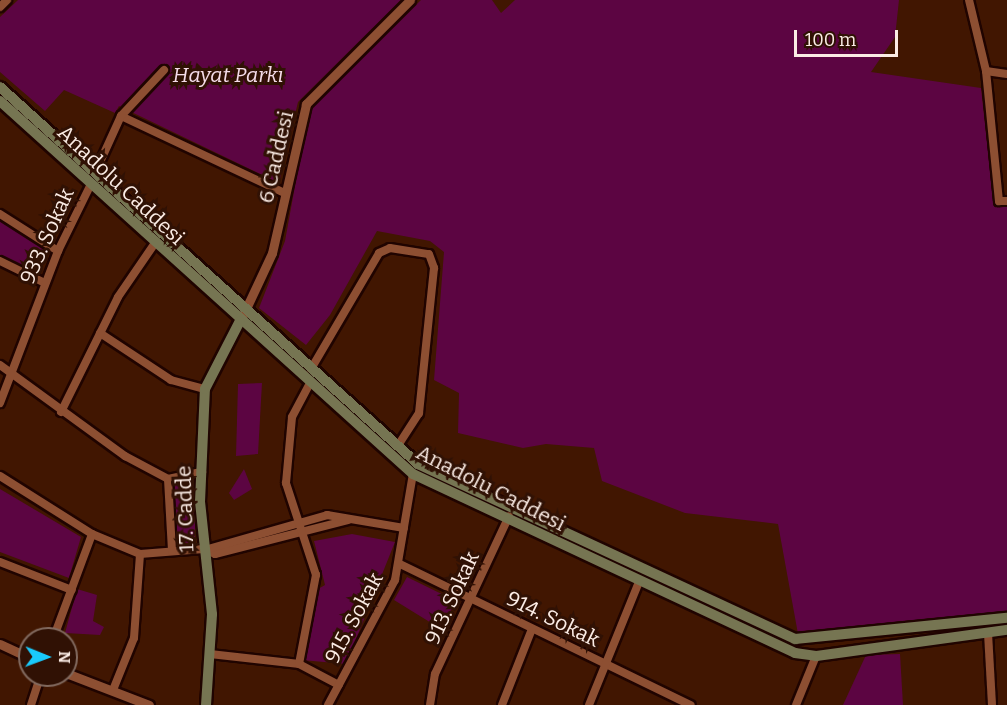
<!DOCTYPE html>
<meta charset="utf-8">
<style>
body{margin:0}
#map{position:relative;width:1007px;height:705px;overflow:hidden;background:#411601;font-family:Bitter,serif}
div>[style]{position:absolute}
.green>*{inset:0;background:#5c0542}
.roads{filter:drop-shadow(2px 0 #200400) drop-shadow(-2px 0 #200400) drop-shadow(0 2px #200400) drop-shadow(0 -2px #200400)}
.minor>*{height:8px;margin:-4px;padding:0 4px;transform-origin:4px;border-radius:4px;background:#8d4f32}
.tertiary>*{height:9px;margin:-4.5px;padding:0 4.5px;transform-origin:4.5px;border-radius:4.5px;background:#8d4f32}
.secondary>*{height:10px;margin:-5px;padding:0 5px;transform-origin:5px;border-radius:5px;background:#767552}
span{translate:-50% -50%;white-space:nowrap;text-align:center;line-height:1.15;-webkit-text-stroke:6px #301104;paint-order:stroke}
.park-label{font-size:21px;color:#f5dce9;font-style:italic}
.street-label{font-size:21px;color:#fbece5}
.north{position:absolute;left:18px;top:627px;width:60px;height:60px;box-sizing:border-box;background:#301104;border:2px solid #81695e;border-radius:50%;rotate:91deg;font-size:16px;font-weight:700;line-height:24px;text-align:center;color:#fbece5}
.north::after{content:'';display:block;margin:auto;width:21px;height:27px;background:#19cafc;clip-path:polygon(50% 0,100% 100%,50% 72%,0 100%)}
.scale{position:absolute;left:794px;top:30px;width:104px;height:27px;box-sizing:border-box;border:3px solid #fbece5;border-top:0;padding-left:8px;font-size:18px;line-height:21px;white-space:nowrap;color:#fbece5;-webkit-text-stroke:4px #301104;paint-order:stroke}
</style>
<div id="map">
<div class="green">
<div style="clip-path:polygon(18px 0,401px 0,298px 102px,279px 183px,119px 106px,115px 113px,64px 90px,45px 111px,0 72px,0 17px)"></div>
<div style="clip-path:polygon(421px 0,492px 0,501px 13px,515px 0,899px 0,895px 37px,871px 72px,981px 88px,994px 205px,1007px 206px,1007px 613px,798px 634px,778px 524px,685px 513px,602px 481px,594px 448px,546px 444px,523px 448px,458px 433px,459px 393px,434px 380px,444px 252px,430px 241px,377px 231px,330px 315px,306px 345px,259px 308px,285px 241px,309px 109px)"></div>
<div style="clip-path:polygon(0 221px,47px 250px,39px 276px,0 257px)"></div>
<div style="clip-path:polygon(262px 383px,258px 454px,236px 456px,238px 384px)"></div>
<div style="clip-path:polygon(244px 469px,252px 489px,234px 500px,229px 493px)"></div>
<div style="clip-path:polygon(195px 481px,195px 543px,173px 543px,174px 483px)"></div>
<div style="clip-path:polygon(0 489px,81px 537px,69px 578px,0 552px)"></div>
<div style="clip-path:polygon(352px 534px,395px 542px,346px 664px,302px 660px,318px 589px,325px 585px,314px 541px)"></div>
<div style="clip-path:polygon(407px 577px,456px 601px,441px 629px,394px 600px)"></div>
<div style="clip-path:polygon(77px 589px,97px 595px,93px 621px,104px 627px,100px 635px,65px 633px)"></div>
<div style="clip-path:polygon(900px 654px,903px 705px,843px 705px,866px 655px)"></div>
</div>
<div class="roads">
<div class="minor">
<div style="left:969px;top:0;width:73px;rotate:76.5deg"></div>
<div style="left:986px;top:71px;width:131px;rotate:84.3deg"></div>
<div style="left:999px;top:201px;width:8px"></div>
<div style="left:0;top:7px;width:10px;rotate:-45deg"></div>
<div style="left:986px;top:71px;width:21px;rotate:8deg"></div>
<div style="left:121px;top:116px;width:181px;rotate:25.2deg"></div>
<div style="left:95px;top:173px;width:63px;rotate:-65.5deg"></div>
<div style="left:121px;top:116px;width:63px;rotate:-46.9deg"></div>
<div style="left:0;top:214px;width:69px;rotate:32.5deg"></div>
<div style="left:0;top:261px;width:50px;rotate:26.1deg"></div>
<div style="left:100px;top:333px;width:85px;rotate:33.5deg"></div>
<div style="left:171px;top:380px;width:35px;rotate:15deg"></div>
<div style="left:0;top:365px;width:155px;rotate:36.1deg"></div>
<div style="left:125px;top:456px;width:49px;rotate:28.1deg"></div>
<div style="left:168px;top:479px;width:35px;rotate:-12deg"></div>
<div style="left:311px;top:369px;width:134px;rotate:-59.6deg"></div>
<div style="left:379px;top:253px;width:12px;rotate:-24deg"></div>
<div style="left:390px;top:248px;width:39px;rotate:9deg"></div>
<div style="left:429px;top:254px;width:15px;rotate:70deg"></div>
<div style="left:434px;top:268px;width:146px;rotate:95.9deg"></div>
<div style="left:419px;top:413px;width:40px;rotate:122.9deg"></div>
<div style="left:0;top:403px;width:163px;rotate:-69.1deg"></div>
<div style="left:58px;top:251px;width:75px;rotate:-63.8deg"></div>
<div style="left:61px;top:412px;width:128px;rotate:-63.6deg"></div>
<div style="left:118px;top:297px;width:65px;rotate:-55.6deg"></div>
<div style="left:0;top:476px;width:109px;rotate:32.2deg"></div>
<div style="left:92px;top:534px;width:52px;rotate:22.6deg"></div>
<div style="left:140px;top:554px;width:64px;rotate:-4.5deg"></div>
<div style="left:204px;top:549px;width:12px;rotate:24deg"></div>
<div style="left:215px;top:554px;width:137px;rotate:-14.3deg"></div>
<div style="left:168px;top:479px;width:72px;rotate:86.8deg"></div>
<div style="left:208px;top:549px;width:124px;rotate:-15.9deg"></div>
<div style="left:327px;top:515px;width:78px;rotate:9.6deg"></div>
<div style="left:0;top:562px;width:77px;rotate:21.3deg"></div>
<div style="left:400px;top:564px;width:323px;rotate:25.9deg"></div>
<div style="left:988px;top:633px;width:72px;rotate:86.8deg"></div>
<div style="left:53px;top:639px;width:112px;rotate:-69.6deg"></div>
<div style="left:210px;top:654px;width:90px;rotate:6.4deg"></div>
<div style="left:299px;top:664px;width:45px;rotate:27.7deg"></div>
<div style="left:299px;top:664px;width:91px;rotate:-79.2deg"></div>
<div style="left:316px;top:575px;width:97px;rotate:-108.1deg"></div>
<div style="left:286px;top:483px;width:66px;rotate:-84.8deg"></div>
<div style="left:292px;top:417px;width:38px;rotate:-62deg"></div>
<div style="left:113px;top:690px;width:56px;rotate:-68deg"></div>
<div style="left:134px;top:638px;width:84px;rotate:-85.9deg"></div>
<div style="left:31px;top:705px;width:32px;rotate:-72deg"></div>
<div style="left:328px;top:705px;width:142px;rotate:-61.8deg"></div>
<div style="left:395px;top:580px;width:108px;rotate:-80.4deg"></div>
<div style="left:430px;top:705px;width:31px;rotate:-81deg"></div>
<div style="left:435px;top:674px;width:174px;rotate:-64.9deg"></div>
<div style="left:502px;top:705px;width:82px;rotate:-68.5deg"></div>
<div style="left:589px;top:705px;width:133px;rotate:-67.9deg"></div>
<div style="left:796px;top:705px;width:53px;rotate:-67.8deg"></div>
</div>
<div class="tertiary">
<div style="left:243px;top:315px;width:68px;rotate:-64.9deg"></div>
<div style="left:272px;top:253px;width:153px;rotate:-77.1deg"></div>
<div style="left:306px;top:104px;width:147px;rotate:-45deg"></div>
<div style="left:0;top:644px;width:33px;rotate:25deg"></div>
<div style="left:66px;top:673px;width:89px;rotate:21.1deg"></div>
</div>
<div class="secondary">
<div style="left:0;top:87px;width:563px;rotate:42.05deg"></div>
<div style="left:418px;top:464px;width:416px;rotate:24.9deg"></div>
<div style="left:795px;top:639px;width:213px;rotate:-5.7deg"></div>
<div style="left:0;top:101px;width:557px;rotate:42.09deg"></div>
<div style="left:413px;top:474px;width:422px;rotate:25.1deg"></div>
<div style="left:795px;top:653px;width:21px;rotate:8deg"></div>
<div style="left:816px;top:656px;width:193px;rotate:-7.8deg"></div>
<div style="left:206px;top:705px;width:91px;rotate:-86.2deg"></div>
<div style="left:212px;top:614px;width:113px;rotate:-96.1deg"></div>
<div style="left:200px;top:502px;width:113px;rotate:-87.5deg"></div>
<div style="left:205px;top:389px;width:76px;rotate:-62.8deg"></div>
</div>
</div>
<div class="park-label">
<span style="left:228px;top:75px">Hayat Parkı</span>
</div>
<div class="street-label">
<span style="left:276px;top:157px;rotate:-77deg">6 Caddesi</span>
<span style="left:121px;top:185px;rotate:43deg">Anadolu Caddesi</span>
<span style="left:47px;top:236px;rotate:-66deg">933. Sokak</span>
<span style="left:491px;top:488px;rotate:27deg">Anadolu Caddesi</span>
<span style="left:185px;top:509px;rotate:-92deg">17. Cadde</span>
<span style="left:452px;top:598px;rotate:-65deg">913. Sokak</span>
<span style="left:354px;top:618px;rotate:-62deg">915. Sokak</span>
<span style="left:553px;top:619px;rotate:26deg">914. Sokak</span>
</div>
<div class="north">N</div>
<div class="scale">100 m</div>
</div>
